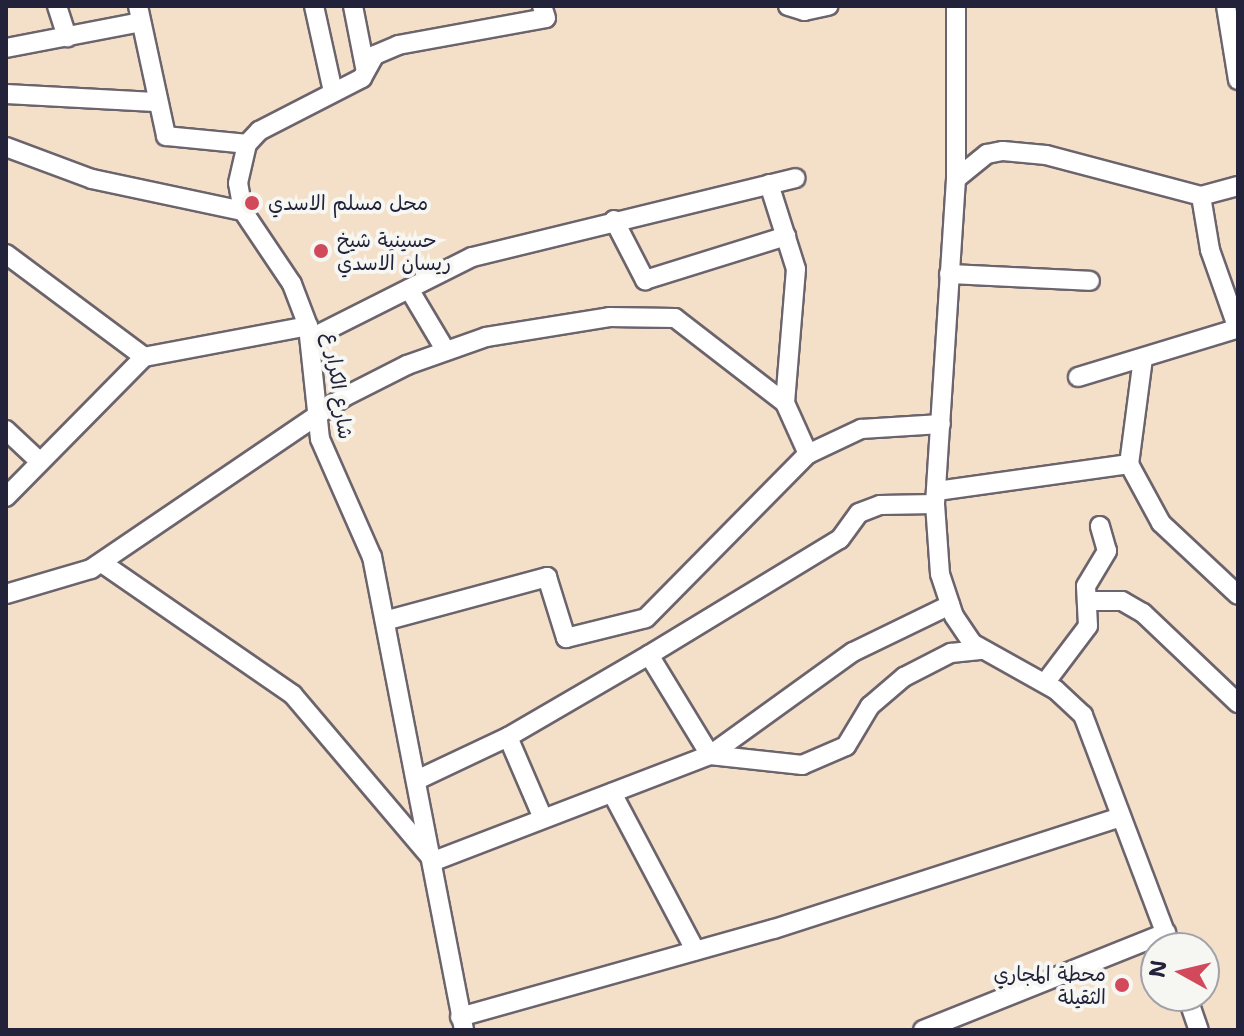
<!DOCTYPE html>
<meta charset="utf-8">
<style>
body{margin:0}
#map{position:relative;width:1244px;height:1036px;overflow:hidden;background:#f4e0c9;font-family:"Shantell Sans","Playpen Sans Arabic",sans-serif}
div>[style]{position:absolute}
.roads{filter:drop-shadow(2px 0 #6c646d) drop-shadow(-2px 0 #6c646d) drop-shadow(0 2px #6c646d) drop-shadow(0 -2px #6c646d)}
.minor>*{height:18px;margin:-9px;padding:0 9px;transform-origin:9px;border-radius:9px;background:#fff}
.dots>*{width:22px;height:22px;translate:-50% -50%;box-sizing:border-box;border:4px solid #f6f6f2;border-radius:50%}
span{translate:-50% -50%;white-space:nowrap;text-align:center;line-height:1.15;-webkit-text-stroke:8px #f6f6f2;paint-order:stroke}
.poi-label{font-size:20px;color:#22223b}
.left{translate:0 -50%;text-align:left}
.right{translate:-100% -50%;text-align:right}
.street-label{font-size:20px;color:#22223b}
.frame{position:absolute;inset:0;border:8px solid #22223b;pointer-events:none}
.north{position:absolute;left:1140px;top:932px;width:80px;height:80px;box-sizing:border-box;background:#f6f6f2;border:2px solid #a1a1a9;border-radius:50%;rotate:278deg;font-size:22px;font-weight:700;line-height:32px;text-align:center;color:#22223b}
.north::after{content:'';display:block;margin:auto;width:28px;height:36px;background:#d1495b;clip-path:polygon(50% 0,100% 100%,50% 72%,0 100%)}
</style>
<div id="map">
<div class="roads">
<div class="minor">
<div style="left:57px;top:6px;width:33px;rotate:72deg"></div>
<div style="left:138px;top:6px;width:133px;rotate:77.8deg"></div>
<div style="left:166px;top:136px;width:81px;rotate:5.6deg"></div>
<div style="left:314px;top:6px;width:88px;rotate:77.5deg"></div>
<div style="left:353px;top:6px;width:62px;rotate:78.9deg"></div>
<div style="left:788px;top:6px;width:17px;rotate:17deg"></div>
<div style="left:804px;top:11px;width:25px;rotate:-12deg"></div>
<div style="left:956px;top:6px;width:173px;rotate:90deg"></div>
<div style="left:956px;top:179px;width:326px;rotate:93.7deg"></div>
<div style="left:935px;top:504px;width:70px;rotate:85.9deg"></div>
<div style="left:940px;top:574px;width:44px;rotate:71.6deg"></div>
<div style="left:954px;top:616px;width:32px;rotate:56deg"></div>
<div style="left:972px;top:643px;width:96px;rotate:29.2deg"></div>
<div style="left:1056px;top:690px;width:37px;rotate:43deg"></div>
<div style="left:1083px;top:715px;width:249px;rotate:69.3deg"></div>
<div style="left:1226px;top:6px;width:75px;rotate:80.8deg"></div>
<div style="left:6px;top:48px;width:137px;rotate:-10.9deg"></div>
<div style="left:6px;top:94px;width:149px;rotate:3.1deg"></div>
<div style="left:6px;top:147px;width:92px;rotate:20.4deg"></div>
<div style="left:92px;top:179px;width:154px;rotate:12deg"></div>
<div style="left:956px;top:179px;width:40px;rotate:-39deg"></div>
<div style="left:987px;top:154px;width:16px;rotate:-11deg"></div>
<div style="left:1003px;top:151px;width:43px;rotate:5.3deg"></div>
<div style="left:1046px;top:155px;width:160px;rotate:14.8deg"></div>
<div style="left:769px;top:184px;width:89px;rotate:72.4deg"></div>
<div style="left:796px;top:269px;width:134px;rotate:94.7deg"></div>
<div style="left:1238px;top:186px;width:38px;rotate:165deg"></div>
<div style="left:1201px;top:196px;width:55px;rotate:80.5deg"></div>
<div style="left:1210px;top:250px;width:84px;rotate:70.5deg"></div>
<div style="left:614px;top:220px;width:68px;rotate:62.7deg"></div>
<div style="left:645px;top:280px;width:148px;rotate:-17.3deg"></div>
<div style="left:6px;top:254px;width:172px;rotate:36.7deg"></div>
<div style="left:144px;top:357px;width:167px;rotate:-10.7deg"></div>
<div style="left:949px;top:274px;width:141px;rotate:2.8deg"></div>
<div style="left:409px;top:289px;width:72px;rotate:59.2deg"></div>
<div style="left:311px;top:338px;width:180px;rotate:-26.7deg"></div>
<div style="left:472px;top:257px;width:333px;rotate:-13.7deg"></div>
<div style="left:1143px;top:358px;width:107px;rotate:97.5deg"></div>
<div style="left:1129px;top:464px;width:67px;rotate:61.5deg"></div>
<div style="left:1161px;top:523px;width:105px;rotate:43.1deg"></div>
<div style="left:1078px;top:377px;width:165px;rotate:-16.9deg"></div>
<div style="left:6px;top:430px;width:45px;rotate:43.2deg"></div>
<div style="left:937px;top:491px;width:194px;rotate:-8deg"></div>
<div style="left:6px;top:497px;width:197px;rotate:-45.4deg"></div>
<div style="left:102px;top:563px;width:232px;rotate:34.6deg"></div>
<div style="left:293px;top:695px;width:218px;rotate:49.7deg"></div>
<div style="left:434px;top:861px;width:296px;rotate:-21deg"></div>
<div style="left:710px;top:755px;width:93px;rotate:6.2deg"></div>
<div style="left:802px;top:765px;width:48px;rotate:-23.4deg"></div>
<div style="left:846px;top:746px;width:47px;rotate:-59deg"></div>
<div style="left:870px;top:706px;width:45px;rotate:-40.5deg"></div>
<div style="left:904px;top:677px;width:53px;rotate:-27.1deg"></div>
<div style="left:951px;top:653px;width:29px;rotate:-6deg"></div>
<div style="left:6px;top:594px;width:89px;rotate:-16.4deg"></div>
<div style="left:91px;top:569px;width:306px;rotate:-34.2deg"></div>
<div style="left:344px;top:397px;width:71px;rotate:-26.9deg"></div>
<div style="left:407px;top:365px;width:84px;rotate:-19.5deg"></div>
<div style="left:486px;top:337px;width:125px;rotate:-9.2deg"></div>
<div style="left:609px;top:317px;width:66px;rotate:0.9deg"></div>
<div style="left:675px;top:318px;width:139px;rotate:37.7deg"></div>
<div style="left:785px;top:403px;width:56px;rotate:65.7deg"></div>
<div style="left:1087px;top:601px;width:35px"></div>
<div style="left:1122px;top:601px;width:24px;rotate:30deg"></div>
<div style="left:1143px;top:613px;width:131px;rotate:43.5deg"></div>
<div style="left:388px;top:620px;width:165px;rotate:-15.1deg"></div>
<div style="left:547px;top:577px;width:64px;rotate:72.7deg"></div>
<div style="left:566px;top:638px;width:82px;rotate:-14deg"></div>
<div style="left:646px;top:618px;width:231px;rotate:-45.4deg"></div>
<div style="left:808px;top:454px;width:59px;rotate:-25.3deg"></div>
<div style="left:861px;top:429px;width:80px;rotate:-3.6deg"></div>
<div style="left:649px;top:655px;width:117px;rotate:58.6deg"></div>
<div style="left:710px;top:755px;width:176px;rotate:-35.8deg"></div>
<div style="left:853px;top:652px;width:108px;rotate:-25.9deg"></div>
<div style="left:1045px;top:683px;width:71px;rotate:-53deg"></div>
<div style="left:1088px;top:626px;width:40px;rotate:-92.9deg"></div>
<div style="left:1086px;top:586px;width:41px;rotate:-59deg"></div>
<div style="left:1107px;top:551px;width:26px;rotate:-106deg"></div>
<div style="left:508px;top:737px;width:86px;rotate:66.7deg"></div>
<div style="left:419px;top:779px;width:98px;rotate:-25.3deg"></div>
<div style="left:508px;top:737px;width:163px;rotate:-30.2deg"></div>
<div style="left:649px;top:655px;width:223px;rotate:-31.3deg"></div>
<div style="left:840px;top:539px;width:32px;rotate:-54deg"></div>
<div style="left:859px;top:513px;width:22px;rotate:-21deg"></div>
<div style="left:880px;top:505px;width:55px;rotate:-1deg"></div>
<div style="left:612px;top:793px;width:178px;rotate:62.1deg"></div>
<div style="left:1187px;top:996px;width:36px;rotate:71deg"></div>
<div style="left:460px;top:1017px;width:326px;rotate:-15.7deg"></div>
<div style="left:774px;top:929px;width:364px;rotate:-17.9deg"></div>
<div style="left:464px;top:1030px;width:482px;rotate:-101deg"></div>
<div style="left:372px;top:557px;width:129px;rotate:-113.8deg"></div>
<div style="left:320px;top:439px;width:114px;rotate:-96.1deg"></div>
<div style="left:308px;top:326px;width:45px;rotate:-110.9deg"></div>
<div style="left:292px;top:284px;width:88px;rotate:-123.9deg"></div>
<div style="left:243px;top:211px;width:28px;rotate:-100deg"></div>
<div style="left:238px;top:183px;width:40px;rotate:-77deg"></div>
<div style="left:247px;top:144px;width:18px;rotate:-47deg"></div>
<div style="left:259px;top:131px;width:116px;rotate:-27.2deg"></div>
<div style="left:362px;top:78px;width:26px;rotate:-61deg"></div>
<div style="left:375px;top:55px;width:25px;rotate:-23deg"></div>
<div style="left:398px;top:45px;width:150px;rotate:-10.3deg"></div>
<div style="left:546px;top:18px;width:13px;rotate:-108deg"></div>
<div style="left:923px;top:1030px;width:262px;rotate:-21.8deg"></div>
</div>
</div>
<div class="dots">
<div style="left:252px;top:203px;background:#d1495b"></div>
<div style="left:321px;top:251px;background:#d1495b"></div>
<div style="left:1122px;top:985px;background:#d1495b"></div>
</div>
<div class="poi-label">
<span class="left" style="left:268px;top:203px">محل مسلم الاسدي</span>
<span class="left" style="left:337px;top:252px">حسينية شيخ<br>ريسان الاسدي</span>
<span class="right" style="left:1106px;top:986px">محطة المجاري<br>الثقيلة</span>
</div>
<div class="street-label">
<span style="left:338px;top:386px;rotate:82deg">شارع الكرار ع</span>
</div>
<div class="frame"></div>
<div class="north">N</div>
</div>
